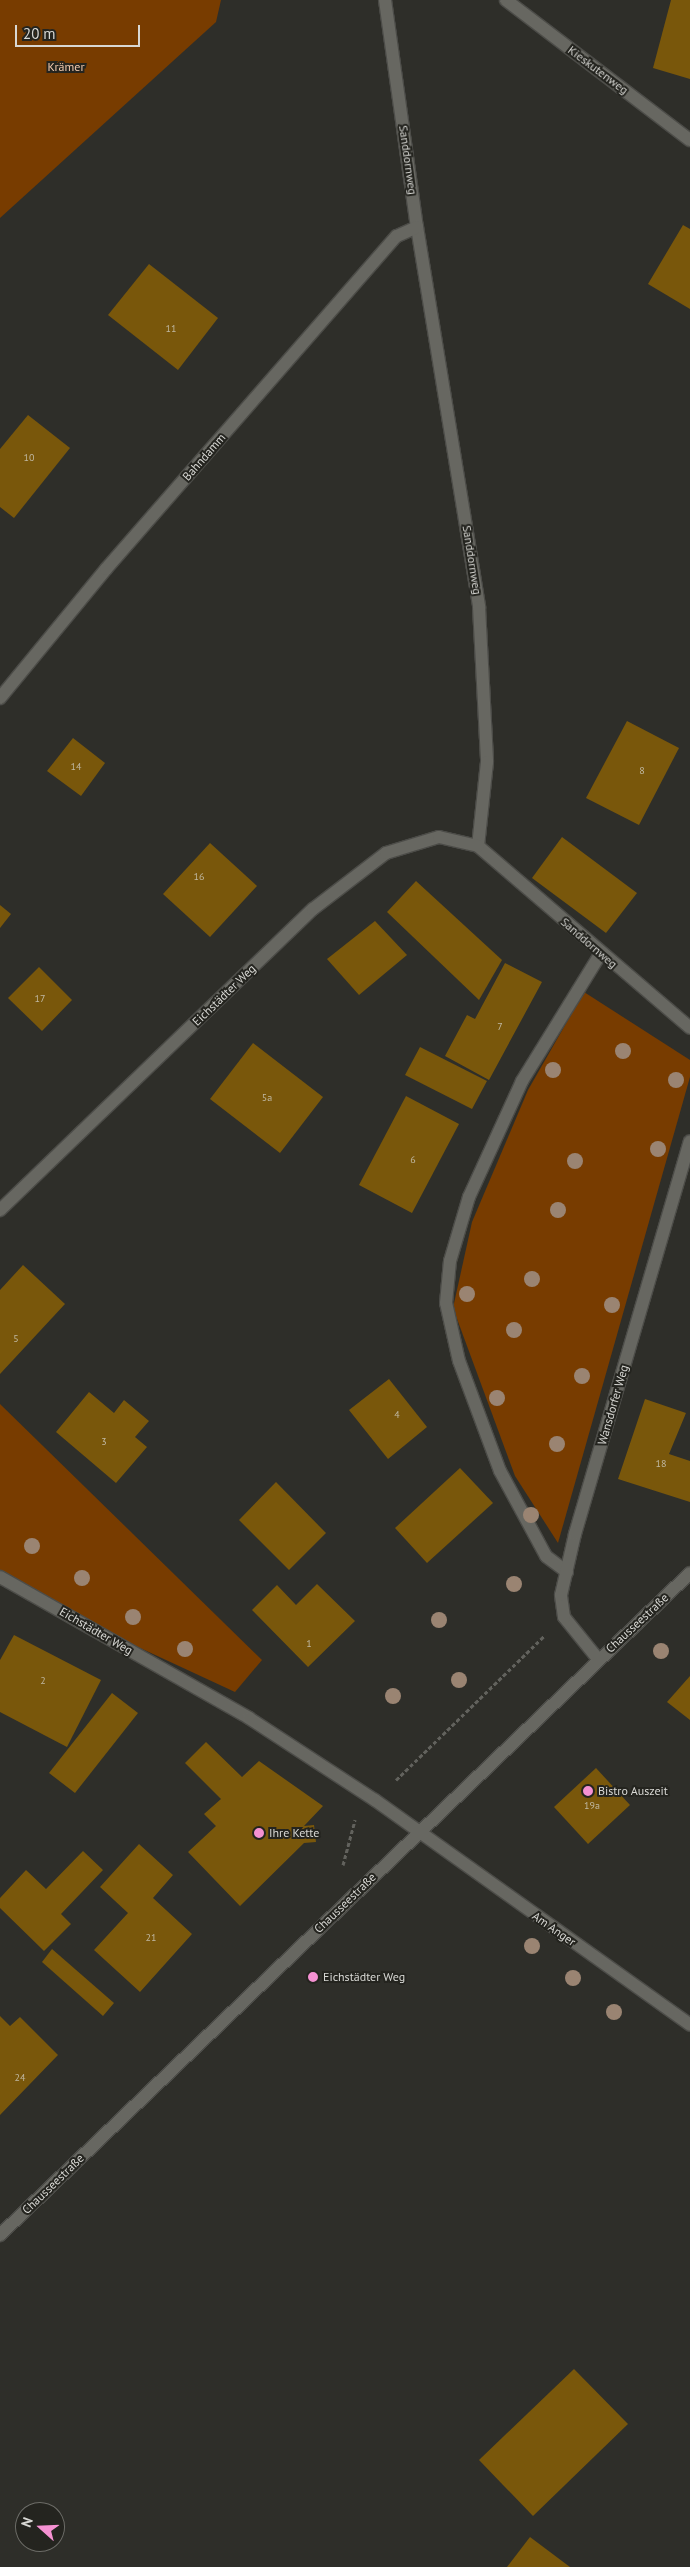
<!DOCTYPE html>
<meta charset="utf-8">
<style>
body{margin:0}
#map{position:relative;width:690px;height:2567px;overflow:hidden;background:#2e2e29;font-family:"PT Sans",sans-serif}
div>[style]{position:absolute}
.green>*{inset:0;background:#783c00}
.building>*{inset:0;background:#79570b}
.path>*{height:3px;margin-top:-1.5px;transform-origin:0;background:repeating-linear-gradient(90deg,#62625d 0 4px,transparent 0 6.5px)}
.roads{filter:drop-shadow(1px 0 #4c4c48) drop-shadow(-1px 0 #4c4c48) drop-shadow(0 1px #4c4c48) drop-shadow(0 -1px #4c4c48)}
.service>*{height:12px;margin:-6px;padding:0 6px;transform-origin:6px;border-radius:6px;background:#676761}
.minor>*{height:12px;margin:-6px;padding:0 6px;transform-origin:6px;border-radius:6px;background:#676761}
.secondary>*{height:12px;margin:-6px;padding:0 6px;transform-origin:6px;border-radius:6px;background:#676761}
.trees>*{width:16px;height:16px;margin:-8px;border-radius:50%;background:#9a8472}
.dots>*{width:14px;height:14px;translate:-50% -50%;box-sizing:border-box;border:2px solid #24241f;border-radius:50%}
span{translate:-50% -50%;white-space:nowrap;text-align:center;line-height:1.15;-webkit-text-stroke:4px #24241f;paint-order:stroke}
.number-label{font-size:10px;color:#c0b8a2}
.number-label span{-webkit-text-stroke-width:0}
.park-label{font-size:12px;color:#f3caae}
.street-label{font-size:12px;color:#d8d8d4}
.poi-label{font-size:12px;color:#d8d8d4}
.left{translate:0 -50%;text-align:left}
.north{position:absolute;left:15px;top:2502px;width:50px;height:50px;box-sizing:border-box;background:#24241f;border:1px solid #6c6c67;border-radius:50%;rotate:290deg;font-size:14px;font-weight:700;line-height:20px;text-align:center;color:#d8d8d4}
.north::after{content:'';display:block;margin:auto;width:18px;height:22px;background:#f591d2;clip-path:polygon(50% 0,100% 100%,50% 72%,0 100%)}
.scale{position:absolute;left:15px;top:25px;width:125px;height:22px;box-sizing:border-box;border:2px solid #d8d8d4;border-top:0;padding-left:6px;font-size:15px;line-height:18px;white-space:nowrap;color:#d8d8d4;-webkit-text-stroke:4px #24241f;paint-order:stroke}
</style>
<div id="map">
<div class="green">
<div style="clip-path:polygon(0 0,221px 0,216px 22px,0 218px)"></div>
<div style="clip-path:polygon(584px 992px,690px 1060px,690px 1077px,558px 1543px,515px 1476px,453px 1308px,472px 1222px,528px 1090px)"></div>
<div style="clip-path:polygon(0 1404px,262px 1660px,235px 1692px,0 1583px)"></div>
</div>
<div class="building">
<div style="clip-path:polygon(671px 0,690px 0,690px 79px,653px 68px)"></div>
<div style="clip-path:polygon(683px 225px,690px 229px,690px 309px,648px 284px)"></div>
<div style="clip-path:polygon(149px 264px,218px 318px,178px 370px,108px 315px)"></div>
<div style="clip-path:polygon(28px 415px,70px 448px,14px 518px,0 507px,0 449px)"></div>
<div style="clip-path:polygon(627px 721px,679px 748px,639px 825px,586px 798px)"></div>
<div style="clip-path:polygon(73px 738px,105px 763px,81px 796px,47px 771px)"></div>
<div style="clip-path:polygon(562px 837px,637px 893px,606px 933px,532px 878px)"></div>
<div style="clip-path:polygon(210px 843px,257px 886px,210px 937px,163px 894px)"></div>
<div style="clip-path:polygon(416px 881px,502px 960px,479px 1000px,387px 912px)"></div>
<div style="clip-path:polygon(0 905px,11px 914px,0 928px)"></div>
<div style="clip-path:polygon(375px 921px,407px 955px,359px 995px,327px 959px)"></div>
<div style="clip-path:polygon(505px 963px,542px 982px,489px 1080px,445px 1056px,467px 1015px,475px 1019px)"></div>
<div style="clip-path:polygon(39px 967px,72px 1000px,42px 1031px,8px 998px)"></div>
<div style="clip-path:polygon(253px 1043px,323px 1097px,280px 1153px,210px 1099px)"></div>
<div style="clip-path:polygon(420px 1047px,487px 1081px,472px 1109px,405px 1075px)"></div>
<div style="clip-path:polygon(406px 1096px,459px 1124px,412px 1213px,359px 1185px)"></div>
<div style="clip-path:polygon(23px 1265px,65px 1304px,0 1374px,0 1290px)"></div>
<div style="clip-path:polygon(389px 1379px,427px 1427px,388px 1459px,349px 1410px)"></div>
<div style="clip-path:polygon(89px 1392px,114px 1413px,124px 1400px,149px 1421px,135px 1437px,147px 1447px,116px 1483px,56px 1432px)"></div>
<div style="clip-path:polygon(645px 1399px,686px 1413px,669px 1454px,690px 1461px,690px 1502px,618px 1479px)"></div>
<div style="clip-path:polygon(460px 1468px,493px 1503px,427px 1563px,395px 1528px)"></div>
<div style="clip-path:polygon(276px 1482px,326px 1533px,289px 1570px,239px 1520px)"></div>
<div style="clip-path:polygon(317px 1584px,355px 1621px,308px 1667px,252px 1610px,277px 1585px,296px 1605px)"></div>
<div style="clip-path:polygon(14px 1635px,101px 1680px,67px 1747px,0 1712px,0 1660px)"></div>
<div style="clip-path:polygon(690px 1676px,690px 1720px,667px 1702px)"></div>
<div style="clip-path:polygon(112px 1693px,138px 1713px,75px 1793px,49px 1773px)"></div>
<div style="clip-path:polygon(206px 1742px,242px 1777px,259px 1761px,323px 1806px,304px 1826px,314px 1825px,316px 1842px,304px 1843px,240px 1906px,188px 1852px,216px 1826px,204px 1814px,221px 1799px,185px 1763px)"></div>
<div style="clip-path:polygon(596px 1768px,630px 1805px,588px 1844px,554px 1807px)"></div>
<div style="clip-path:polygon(139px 1844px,173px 1875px,153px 1898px,192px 1934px,140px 1992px,94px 1950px,128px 1913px,100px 1887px)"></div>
<div style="clip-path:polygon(83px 1851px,103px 1870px,61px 1914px,71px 1924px,44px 1951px,0 1908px,0 1898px,26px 1870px,46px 1889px)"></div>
<div style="clip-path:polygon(52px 1949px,114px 2003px,103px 2016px,42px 1962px)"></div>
<div style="clip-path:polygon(0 2016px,10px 2026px,20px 2017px,58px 2055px,0 2115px)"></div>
<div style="clip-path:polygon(574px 2369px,628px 2424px,533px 2516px,479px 2460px)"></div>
<div style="clip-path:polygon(530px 2537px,570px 2567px,507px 2567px)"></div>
</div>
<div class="path">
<div style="left:396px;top:1780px;width:206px;rotate:-44.2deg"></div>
<div style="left:343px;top:1865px;width:47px;rotate:-75.1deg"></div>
</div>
<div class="roads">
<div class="service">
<div style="left:567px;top:1572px;width:26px;rotate:-143deg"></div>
<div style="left:546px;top:1556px;width:97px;rotate:-118.4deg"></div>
<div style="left:500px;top:1471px;width:117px;rotate:-110.4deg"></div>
<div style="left:459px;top:1361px;width:59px;rotate:-102.6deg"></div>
<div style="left:446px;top:1303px;width:42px;rotate:-84.6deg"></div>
<div style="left:450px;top:1261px;width:67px;rotate:-73.5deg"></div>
<div style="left:469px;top:1197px;width:128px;rotate:-65.4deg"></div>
<div style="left:522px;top:1081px;width:150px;rotate:-58.3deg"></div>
</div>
<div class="minor">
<div style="left:385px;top:0;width:229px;rotate:82deg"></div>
<div style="left:417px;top:227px;width:385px;rotate:80.7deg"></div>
<div style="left:479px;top:607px;width:155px;rotate:87deg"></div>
<div style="left:487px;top:762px;width:84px;rotate:96.1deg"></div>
<div style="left:478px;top:846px;width:279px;rotate:40.6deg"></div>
<div style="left:506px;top:0;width:231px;rotate:37.3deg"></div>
<div style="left:0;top:698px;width:167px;rotate:-50.6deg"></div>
<div style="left:106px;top:569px;width:442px;rotate:-48.9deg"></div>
<div style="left:397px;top:236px;width:22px;rotate:-24deg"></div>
<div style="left:0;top:1210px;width:434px;rotate:-43.9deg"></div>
<div style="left:313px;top:909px;width:92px;rotate:-37.5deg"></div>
<div style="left:386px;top:853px;width:55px;rotate:-16.8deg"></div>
<div style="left:439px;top:837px;width:40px;rotate:13deg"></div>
<div style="left:0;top:1577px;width:286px;rotate:29.5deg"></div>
<div style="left:249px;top:1718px;width:150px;rotate:33.1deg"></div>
<div style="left:375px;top:1800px;width:387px;rotate:35.5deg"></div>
<div style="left:598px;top:1659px;width:54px;rotate:-129deg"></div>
<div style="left:564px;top:1617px;width:22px;rotate:-98deg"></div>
<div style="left:561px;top:1595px;width:63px;rotate:-77.1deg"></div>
<div style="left:575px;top:1534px;width:409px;rotate:-73.7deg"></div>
</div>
<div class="secondary">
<div style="left:0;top:2235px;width:956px;rotate:-43.81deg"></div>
</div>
</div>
<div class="trees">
<div style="left:623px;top:1051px"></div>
<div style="left:553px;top:1070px"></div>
<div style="left:676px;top:1080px"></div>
<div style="left:658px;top:1149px"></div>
<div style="left:575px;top:1161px"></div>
<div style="left:558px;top:1210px"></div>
<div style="left:532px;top:1279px"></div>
<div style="left:467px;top:1294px"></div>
<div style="left:612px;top:1305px"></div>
<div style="left:514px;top:1330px"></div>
<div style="left:582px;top:1376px"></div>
<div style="left:497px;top:1398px"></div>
<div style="left:557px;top:1444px"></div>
<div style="left:531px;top:1515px"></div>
<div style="left:32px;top:1546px"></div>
<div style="left:82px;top:1578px"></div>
<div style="left:514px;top:1584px"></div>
<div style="left:133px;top:1617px"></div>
<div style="left:439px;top:1620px"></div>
<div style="left:185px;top:1649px"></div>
<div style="left:661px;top:1651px"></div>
<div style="left:459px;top:1680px"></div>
<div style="left:393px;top:1696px"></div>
<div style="left:532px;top:1946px"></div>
<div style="left:573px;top:1978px"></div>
<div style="left:614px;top:2012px"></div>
</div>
<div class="dots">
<div style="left:588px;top:1791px;background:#f591d2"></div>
<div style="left:259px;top:1833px;background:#f591d2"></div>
<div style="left:313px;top:1977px;background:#f591d2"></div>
</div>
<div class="number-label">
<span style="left:171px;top:329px">11</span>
<span style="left:29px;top:458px">10</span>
<span style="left:76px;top:767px">14</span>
<span style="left:642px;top:771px">8</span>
<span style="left:199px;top:877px">16</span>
<span style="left:40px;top:999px">17</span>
<span style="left:500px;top:1027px">7</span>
<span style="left:267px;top:1098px">5a</span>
<span style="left:413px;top:1160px">6</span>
<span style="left:16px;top:1339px">5</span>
<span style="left:397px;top:1415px">4</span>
<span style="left:104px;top:1442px">3</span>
<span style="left:661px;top:1464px">18</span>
<span style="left:309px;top:1644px">1</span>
<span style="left:43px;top:1681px">2</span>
<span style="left:592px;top:1806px">19a</span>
<span style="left:151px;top:1938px">21</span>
<span style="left:20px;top:2078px">24</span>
</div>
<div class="park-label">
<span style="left:66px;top:67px">Krämer</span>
</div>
<div class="street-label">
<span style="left:598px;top:70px;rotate:37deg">Kieskutenweg</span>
<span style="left:408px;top:160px;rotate:82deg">Sanddornweg</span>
<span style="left:204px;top:457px;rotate:-49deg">Bahndamm</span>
<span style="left:472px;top:560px;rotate:81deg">Sanddornweg</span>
<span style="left:589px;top:943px;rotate:41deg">Sanddornweg</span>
<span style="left:224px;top:995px;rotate:-44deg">Eichstädter Weg</span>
<span style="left:613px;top:1405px;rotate:-74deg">Wansdorfer Weg</span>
<span style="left:637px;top:1623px;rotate:-43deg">Chausseestraße</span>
<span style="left:96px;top:1631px;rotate:30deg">Eichstädter Weg</span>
<span style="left:345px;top:1903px;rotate:-44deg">Chausseestraße</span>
<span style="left:554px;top:1929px;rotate:35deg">Am Anger</span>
<span style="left:53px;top:2184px;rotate:-44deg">Chausseestraße</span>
</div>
<div class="poi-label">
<span class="left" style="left:598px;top:1791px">Bistro Auszeit</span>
<span class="left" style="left:269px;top:1833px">Ihre Kette</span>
<span class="left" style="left:323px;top:1977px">Eichstädter Weg</span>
</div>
<div class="north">N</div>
<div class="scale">20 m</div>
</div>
